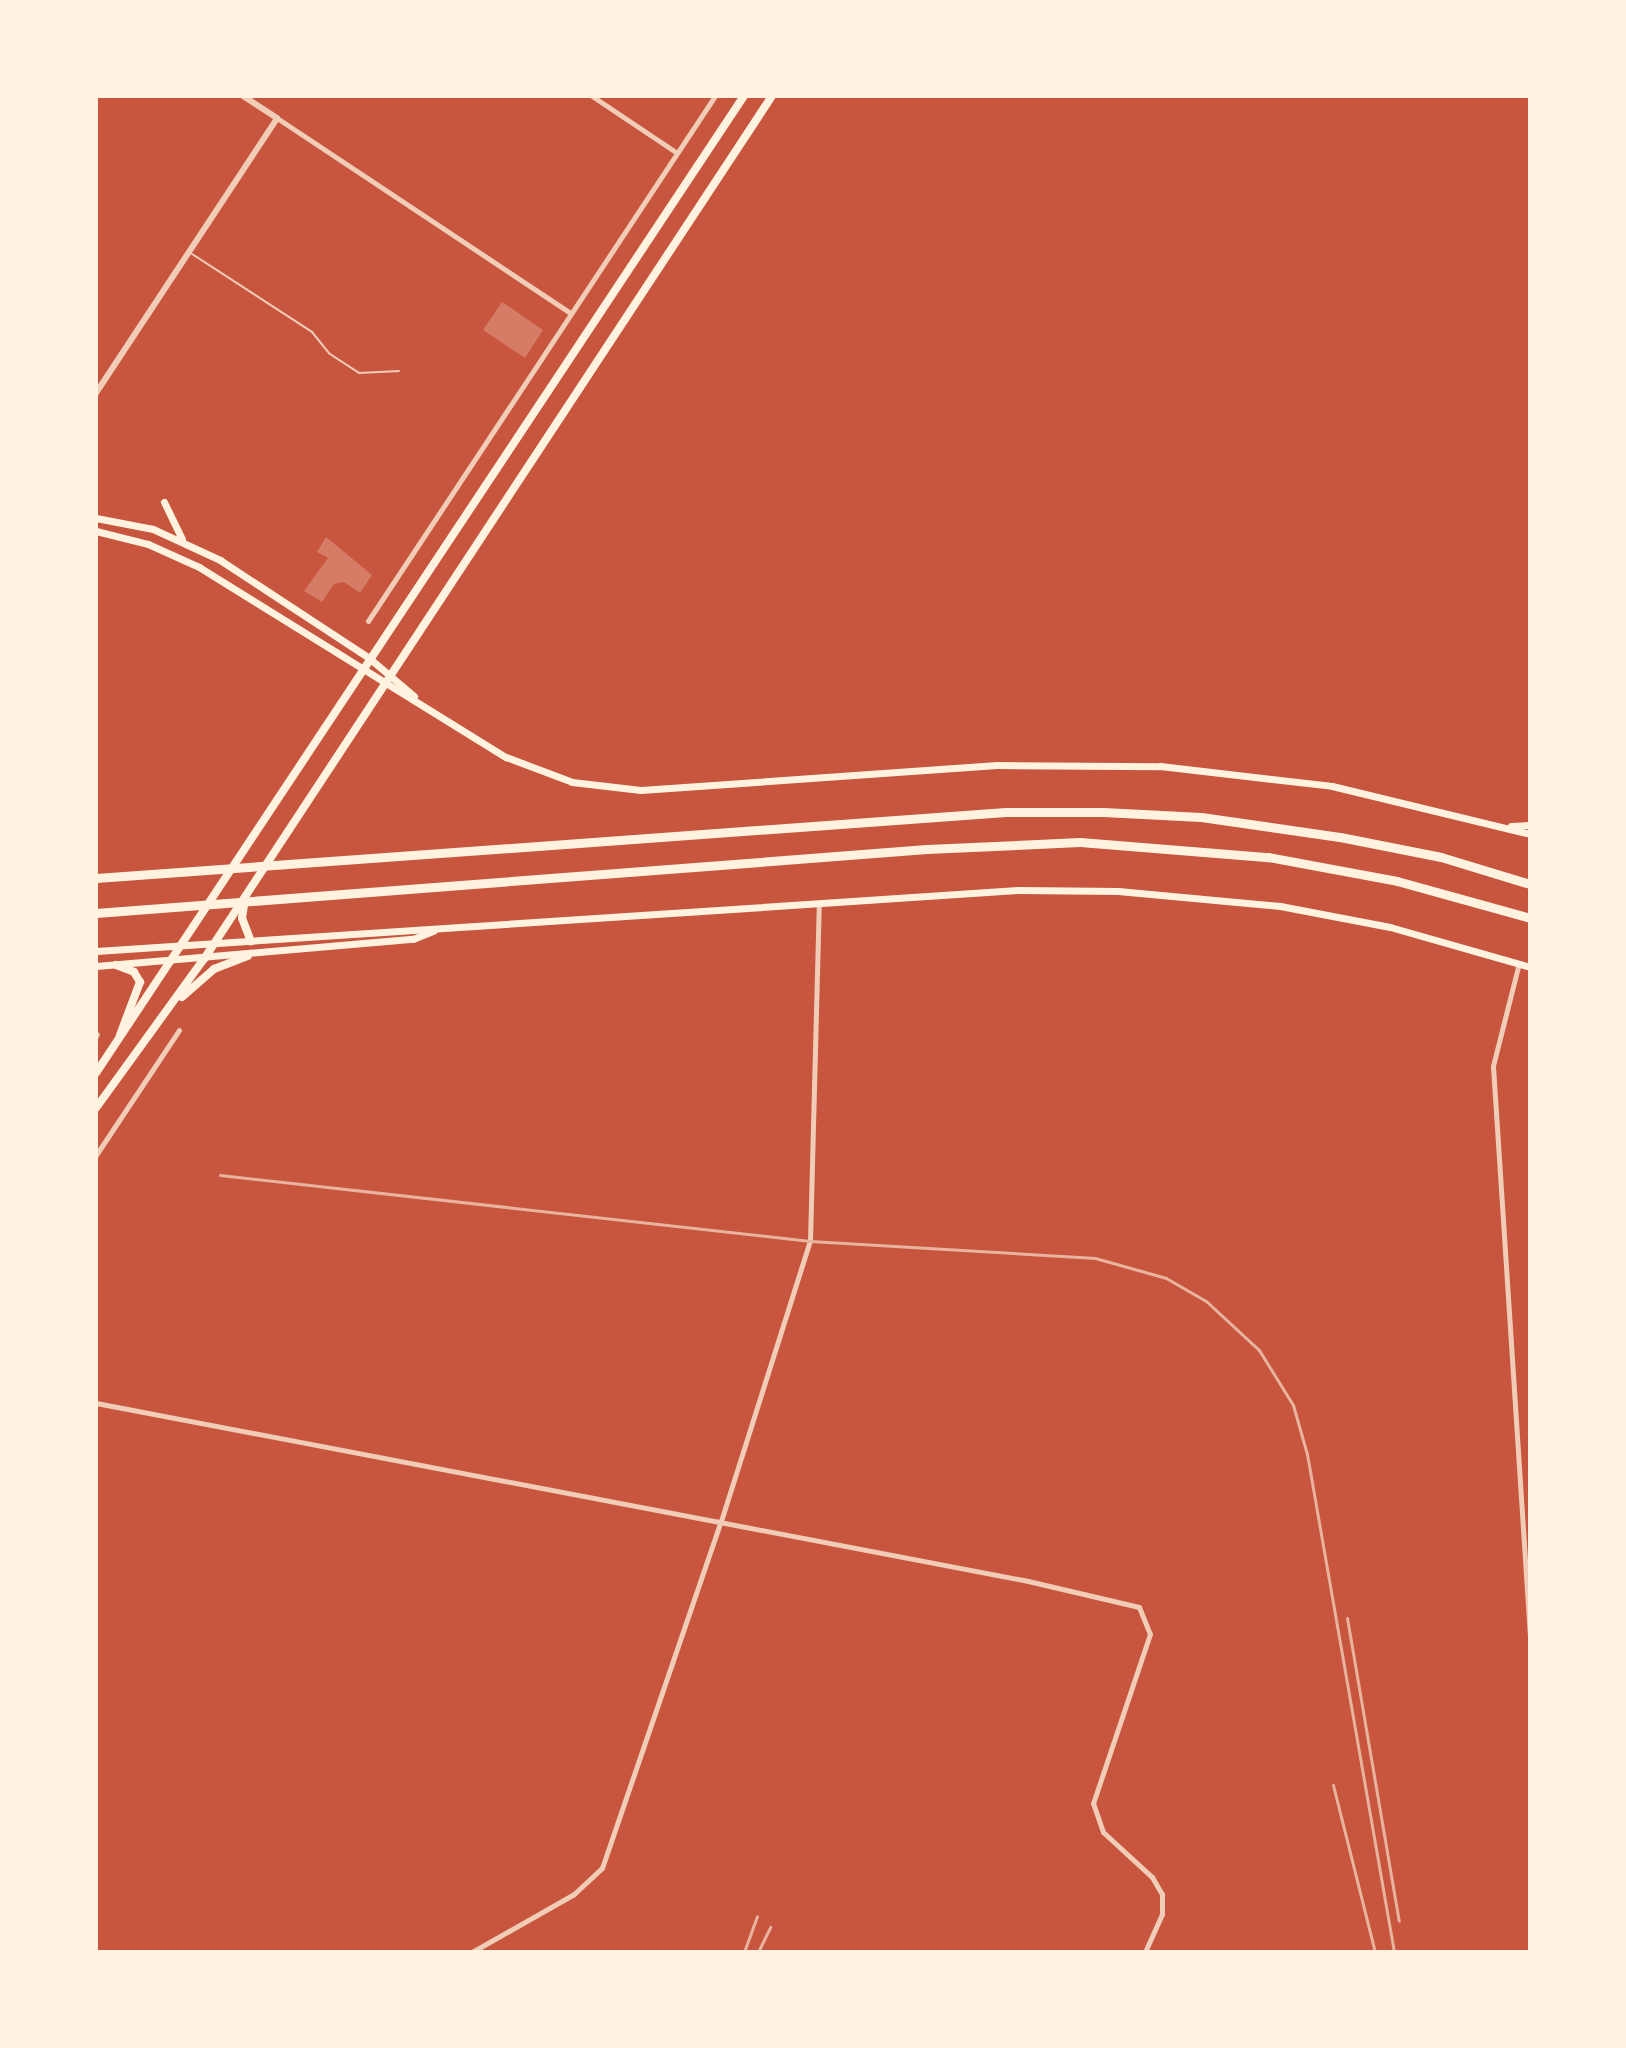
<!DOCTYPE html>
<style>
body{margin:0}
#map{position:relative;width:1626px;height:2048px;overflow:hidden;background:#c8553d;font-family:Roboto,sans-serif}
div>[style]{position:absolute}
.building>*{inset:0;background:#d67c66}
.service>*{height:2px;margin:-1px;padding:0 1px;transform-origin:1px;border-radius:1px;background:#f1ccb7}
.minor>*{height:5px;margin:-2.5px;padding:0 2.5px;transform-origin:2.5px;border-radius:2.5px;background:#f1ccb7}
.tertiary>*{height:6px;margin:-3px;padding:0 3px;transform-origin:3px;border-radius:3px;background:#f1ccb7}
.secondary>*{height:7px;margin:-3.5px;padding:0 3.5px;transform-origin:3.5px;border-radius:3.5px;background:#fff3e0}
.primary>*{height:8px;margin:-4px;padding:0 4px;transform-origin:4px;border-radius:4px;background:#fff3e0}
.motorway>*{height:9px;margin:-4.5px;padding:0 4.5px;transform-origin:4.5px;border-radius:4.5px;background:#fff3e0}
.rail>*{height:3px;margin:-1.5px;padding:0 1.5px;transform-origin:1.5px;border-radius:1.5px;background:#e9b49f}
span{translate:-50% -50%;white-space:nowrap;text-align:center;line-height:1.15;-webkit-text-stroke:6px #fff3e0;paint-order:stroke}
.frame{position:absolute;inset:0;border:98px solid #fff3e0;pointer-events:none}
</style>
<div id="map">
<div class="building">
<div style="clip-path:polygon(502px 302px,543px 330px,525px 358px,483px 330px)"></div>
<div style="clip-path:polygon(326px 537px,372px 575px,360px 593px,344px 582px,334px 584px,322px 602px,304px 591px,328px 558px,317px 552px)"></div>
</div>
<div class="service">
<div style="left:192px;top:254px;width:143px;rotate:33deg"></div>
<div style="left:312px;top:332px;width:28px;rotate:51deg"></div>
<div style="left:330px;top:354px;width:35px;rotate:33deg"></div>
<div style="left:359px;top:373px;width:40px;rotate:-2.9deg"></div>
</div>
<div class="minor">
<div style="left:592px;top:96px;width:102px;rotate:33.8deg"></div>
<div style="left:277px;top:118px;width:353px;rotate:33.6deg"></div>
<div style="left:368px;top:621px;width:629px;rotate:-56.54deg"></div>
<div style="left:1519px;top:963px;width:106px;rotate:104.2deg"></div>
<div style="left:1493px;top:1066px;width:571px;rotate:86.29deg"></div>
<div style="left:96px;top:1036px;width:2px;rotate:-63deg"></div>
<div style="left:96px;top:1155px;width:150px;rotate:-56.4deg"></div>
<div style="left:96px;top:1403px;width:949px;rotate:10.81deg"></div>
<div style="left:1028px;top:1581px;width:114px;rotate:13.2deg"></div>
<div style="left:1139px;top:1607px;width:29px;rotate:68deg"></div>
<div style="left:1150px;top:1634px;width:178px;rotate:108.6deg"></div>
<div style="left:1093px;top:1803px;width:31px;rotate:71deg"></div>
<div style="left:1103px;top:1832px;width:67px;rotate:42.6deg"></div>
<div style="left:1152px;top:1877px;width:20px;rotate:60deg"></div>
<div style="left:1162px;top:1894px;width:20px;rotate:90deg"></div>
<div style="left:1162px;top:1914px;width:42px;rotate:114.1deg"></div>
<div style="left:472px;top:1952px;width:117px;rotate:-29.6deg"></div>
<div style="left:574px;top:1894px;width:38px;rotate:-43deg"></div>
<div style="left:602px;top:1868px;width:367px;rotate:-71.1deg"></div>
<div style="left:721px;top:1521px;width:294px;rotate:-72.4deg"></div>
<div style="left:810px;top:1241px;width:338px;rotate:-88.5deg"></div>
</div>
<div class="tertiary">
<div style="left:96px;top:393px;width:329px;rotate:-56.6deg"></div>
<div style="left:277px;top:118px;width:40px;rotate:-147.1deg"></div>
</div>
<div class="secondary">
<div style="left:164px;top:502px;width:41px;rotate:64.1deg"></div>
<div style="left:96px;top:518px;width:58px;rotate:10.9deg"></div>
<div style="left:153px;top:529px;width:74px;rotate:24.8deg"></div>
<div style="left:220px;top:560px;width:178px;rotate:33.3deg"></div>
<div style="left:369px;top:658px;width:59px;rotate:40.2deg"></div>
<div style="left:96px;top:531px;width:54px;rotate:14deg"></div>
<div style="left:148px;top:544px;width:56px;rotate:24.3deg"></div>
<div style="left:199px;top:567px;width:361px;rotate:31.8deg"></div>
<div style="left:506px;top:757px;width:71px;rotate:20.7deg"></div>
<div style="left:572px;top:782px;width:69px;rotate:6.6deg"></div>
<div style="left:641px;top:790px;width:357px;rotate:-4deg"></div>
<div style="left:997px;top:765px;width:163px;rotate:0.4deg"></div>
<div style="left:1160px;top:766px;width:173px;rotate:6.6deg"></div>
<div style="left:1332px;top:786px;width:204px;rotate:13.6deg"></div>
<div style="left:1511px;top:826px;width:19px;rotate:-3deg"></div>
<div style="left:96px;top:951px;width:925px;rotate:-3.78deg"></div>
<div style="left:1019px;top:890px;width:99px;rotate:0.6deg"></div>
<div style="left:1118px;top:891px;width:163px;rotate:5.3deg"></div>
<div style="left:1280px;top:906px;width:112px;rotate:10.8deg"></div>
<div style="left:1390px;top:927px;width:146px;rotate:15.9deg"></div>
<div style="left:96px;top:966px;width:318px;rotate:-4.9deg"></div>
<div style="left:413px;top:939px;width:22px;rotate:-22deg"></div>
</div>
<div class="primary">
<div style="left:245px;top:899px;width:19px;rotate:99deg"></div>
<div style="left:242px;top:918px;width:25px;rotate:69deg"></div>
<div style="left:116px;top:965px;width:19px;rotate:21deg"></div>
<div style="left:134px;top:972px;width:12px;rotate:59deg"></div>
<div style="left:140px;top:982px;width:57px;rotate:110.7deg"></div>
<div style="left:182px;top:997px;width:43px;rotate:-41.2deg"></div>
<div style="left:214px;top:969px;width:36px;rotate:-21deg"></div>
<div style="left:96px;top:1073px;width:1172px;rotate:-56.45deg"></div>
<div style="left:96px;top:1108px;width:184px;rotate:-54.1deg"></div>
<div style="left:204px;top:959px;width:1033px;rotate:-56.65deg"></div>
</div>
<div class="motorway">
<div style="left:96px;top:878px;width:912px;rotate:-4.15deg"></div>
<div style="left:1006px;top:812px;width:97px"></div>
<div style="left:1103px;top:812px;width:98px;rotate:2.9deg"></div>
<div style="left:1201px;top:817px;width:140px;rotate:8.2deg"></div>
<div style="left:1340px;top:837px;width:103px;rotate:11.2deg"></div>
<div style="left:1441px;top:857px;width:93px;rotate:16.9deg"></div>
<div style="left:96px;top:913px;width:833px;rotate:-4.4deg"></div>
<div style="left:927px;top:849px;width:153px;rotate:-2.6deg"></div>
<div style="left:1080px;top:842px;width:189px;rotate:4.6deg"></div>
<div style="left:1268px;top:857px;width:131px;rotate:10.5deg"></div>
<div style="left:1397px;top:881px;width:138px;rotate:15.5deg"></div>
</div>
<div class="rail">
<div style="left:220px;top:1175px;width:594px;rotate:6.38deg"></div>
<div style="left:810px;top:1241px;width:286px;rotate:3.4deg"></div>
<div style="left:1095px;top:1258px;width:74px;rotate:15.7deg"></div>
<div style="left:1166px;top:1278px;width:46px;rotate:29.9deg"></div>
<div style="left:1206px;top:1301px;width:72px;rotate:42.8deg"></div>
<div style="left:1259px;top:1350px;width:65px;rotate:58.3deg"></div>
<div style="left:1293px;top:1405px;width:51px;rotate:74.1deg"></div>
<div style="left:1307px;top:1454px;width:506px;rotate:80.09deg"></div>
<div style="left:1347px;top:1618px;width:307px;rotate:80.3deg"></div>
<div style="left:1333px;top:1785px;width:172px;rotate:75.9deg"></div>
<div style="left:744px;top:1952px;width:38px;rotate:-70deg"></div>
<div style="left:758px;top:1952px;width:28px;rotate:-64deg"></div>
</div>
<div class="frame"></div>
</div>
